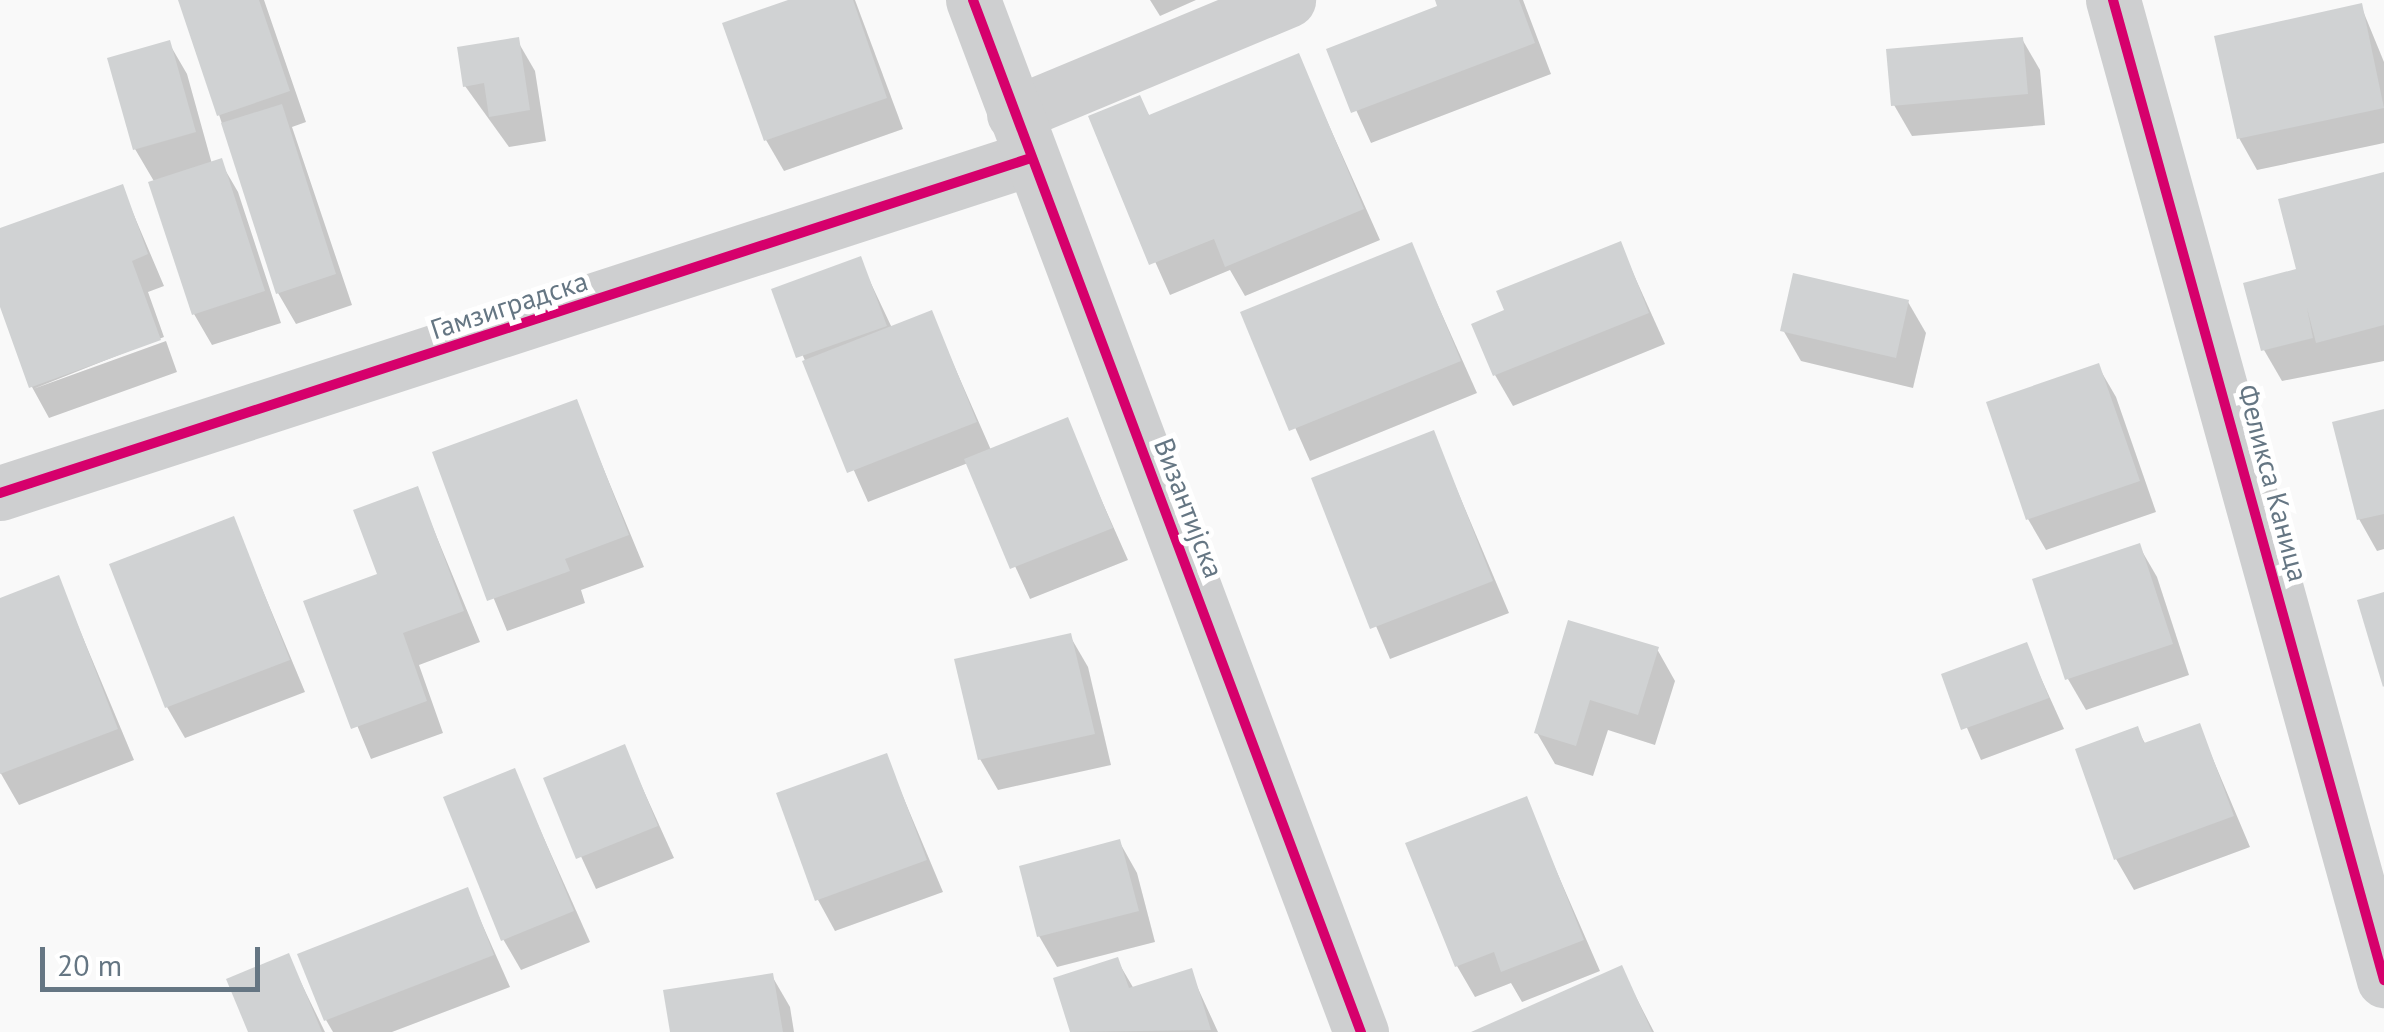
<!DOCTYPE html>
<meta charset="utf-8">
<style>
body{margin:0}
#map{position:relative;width:2384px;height:1032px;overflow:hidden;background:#f9f9f9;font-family:"PT Sans",sans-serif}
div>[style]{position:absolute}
.shadow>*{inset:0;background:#0003}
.building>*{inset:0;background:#d0d2d3}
.minor>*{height:55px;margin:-27.5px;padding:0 27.5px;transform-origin:27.5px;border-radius:27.5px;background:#cecfd0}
.tertiary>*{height:55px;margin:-27.5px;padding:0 27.5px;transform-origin:27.5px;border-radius:27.5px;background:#cecfd0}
.cycleway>*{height:10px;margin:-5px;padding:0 5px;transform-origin:5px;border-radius:5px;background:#d6006c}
span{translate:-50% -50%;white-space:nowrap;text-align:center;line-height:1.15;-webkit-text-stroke:10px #fff;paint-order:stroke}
.street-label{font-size:28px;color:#657683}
.scale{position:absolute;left:40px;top:947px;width:220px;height:45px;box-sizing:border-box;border:5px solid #657683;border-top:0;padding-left:12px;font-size:30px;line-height:35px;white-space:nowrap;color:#657683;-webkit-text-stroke:8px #fff;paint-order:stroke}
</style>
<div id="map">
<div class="shadow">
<div style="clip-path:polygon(181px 0,264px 0,306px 122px,292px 127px,352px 305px,296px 324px,278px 293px)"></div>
<div style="clip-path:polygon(795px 0,855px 0,903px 129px,784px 171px,766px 140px)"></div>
<div style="clip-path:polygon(1150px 0,1196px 0,1160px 16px)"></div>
<div style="clip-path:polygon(1438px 0,1523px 0,1551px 74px,1371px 143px,1329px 50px,1440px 8px)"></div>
<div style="clip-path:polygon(2361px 6px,2384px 62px,2384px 143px,2257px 170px,2239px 138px)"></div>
<div style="clip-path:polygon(2022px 39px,2040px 70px,2045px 125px,1912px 136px,1894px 105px)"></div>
<div style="clip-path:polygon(517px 40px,535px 71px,546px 141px,509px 147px,465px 86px)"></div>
<div style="clip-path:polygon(169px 43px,187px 74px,212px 164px,220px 161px,238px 192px,281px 323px,212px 345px,194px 314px,155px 183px,135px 149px)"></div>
<div style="clip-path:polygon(1298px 56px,1380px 240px,1245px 296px,1230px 270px,1170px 295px,1091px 118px,1139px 98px,1150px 117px)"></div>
<div style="clip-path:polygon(2384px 174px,2384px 361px,2282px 381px,2264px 350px,2299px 271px)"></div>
<div style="clip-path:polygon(122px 187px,164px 286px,148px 292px,164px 337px,33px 389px,166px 341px,177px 372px,49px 418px,32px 387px,0 300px,0 231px)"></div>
<div style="clip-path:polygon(1620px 244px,1665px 344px,1513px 406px,1495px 375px,1507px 312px)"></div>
<div style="clip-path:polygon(1411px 245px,1477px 393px,1310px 461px,1244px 313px)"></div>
<div style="clip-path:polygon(860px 260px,892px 328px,931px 313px,991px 450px,1066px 420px,1128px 560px,1030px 599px,968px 463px,868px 502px,774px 291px)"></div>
<div style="clip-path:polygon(1908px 302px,1926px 333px,1913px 388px,1801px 361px,1783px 330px)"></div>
<div style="clip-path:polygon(2098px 366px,2116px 397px,2156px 512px,2046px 550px,2028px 519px,1989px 403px)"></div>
<div style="clip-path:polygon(576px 402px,644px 567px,581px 590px,585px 603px,507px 631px,435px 454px)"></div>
<div style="clip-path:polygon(2384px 411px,2384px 549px,2377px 551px,2359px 519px)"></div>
<div style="clip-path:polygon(1433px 433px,1509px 613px,1390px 659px,1314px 480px)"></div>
<div style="clip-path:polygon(417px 489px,480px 642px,419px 665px,443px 733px,371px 759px,306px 602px,380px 575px)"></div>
<div style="clip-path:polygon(233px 519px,305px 692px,185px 738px,167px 707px)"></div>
<div style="clip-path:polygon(2139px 546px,2157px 577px,2189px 675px,2086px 710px,2068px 679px)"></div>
<div style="clip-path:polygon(58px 578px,134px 760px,19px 805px,0 772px,0 600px)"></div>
<div style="clip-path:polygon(1070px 636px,1088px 667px,1111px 765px,998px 790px,980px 759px)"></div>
<div style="clip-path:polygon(2026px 645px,2064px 729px,1981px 760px,1944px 675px)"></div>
<div style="clip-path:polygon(1657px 649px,1675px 681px,1655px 745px,1608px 730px,1593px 776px,1555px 764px,1537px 733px)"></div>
<div style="clip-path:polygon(2199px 726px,2250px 847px,2134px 890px,2116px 859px,2137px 729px,2146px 745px)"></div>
<div style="clip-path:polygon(624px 747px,674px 858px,596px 889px,546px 780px)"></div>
<div style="clip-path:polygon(886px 756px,943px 892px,835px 931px,818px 900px)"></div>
<div style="clip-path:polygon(514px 771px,590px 942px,521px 970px,503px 939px)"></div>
<div style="clip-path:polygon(1525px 799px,1600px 971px,1522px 1002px,1511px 983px,1475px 997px,1457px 966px)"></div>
<div style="clip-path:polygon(1119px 841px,1137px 873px,1155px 942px,1057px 967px,1039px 936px)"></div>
<div style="clip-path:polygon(467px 890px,510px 987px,392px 1032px,333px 1032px,326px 1020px)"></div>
<div style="clip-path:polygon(288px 956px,325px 1032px,250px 1032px)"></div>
<div style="clip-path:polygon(1117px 960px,1134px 989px,1190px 971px,1218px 1032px,1073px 1032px,1057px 980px)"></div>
<div style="clip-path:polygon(1621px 968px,1654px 1032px,1477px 1032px)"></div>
<div style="clip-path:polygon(772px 976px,790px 1007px,794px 1032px,673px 1032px)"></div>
</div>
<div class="building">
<div style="clip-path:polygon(178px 0,259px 0,290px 91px,217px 116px)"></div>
<div style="clip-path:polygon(788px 0,853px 0,887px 98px,764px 141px,722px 23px)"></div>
<div style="clip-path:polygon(1435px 0,1519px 0,1535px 43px,1351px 113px,1326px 49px,1437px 6px)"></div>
<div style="clip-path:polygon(2362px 3px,2384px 108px,2237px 139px,2214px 36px)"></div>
<div style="clip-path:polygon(519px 37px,530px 110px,489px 117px,484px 83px,463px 87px,457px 47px)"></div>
<div style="clip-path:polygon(2023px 37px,2028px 94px,1891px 106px,1886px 49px)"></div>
<div style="clip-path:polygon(170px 40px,196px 132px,133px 150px,107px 58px)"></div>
<div style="clip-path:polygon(1299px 53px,1364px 209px,1225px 267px,1214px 239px,1149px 265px,1088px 116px,1140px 95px,1149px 115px)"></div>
<div style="clip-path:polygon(282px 104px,336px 274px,276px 294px,221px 123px)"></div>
<div style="clip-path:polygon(222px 158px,265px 291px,192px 315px,148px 182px)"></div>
<div style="clip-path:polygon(2384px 172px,2384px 325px,2316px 343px,2307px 308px,2313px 338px,2261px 351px,2243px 283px,2296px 269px,2278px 199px)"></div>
<div style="clip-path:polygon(123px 184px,148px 254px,132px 261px,161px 340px,29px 388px,0 307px,0 228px)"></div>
<div style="clip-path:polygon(1621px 241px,1649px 313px,1493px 376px,1471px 324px,1504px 310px,1496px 291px)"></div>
<div style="clip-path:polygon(1412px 242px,1461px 361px,1289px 431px,1240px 312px)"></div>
<div style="clip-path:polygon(861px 256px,887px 326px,796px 358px,771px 289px)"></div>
<div style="clip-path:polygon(1793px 273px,1909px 300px,1896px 358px,1780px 331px)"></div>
<div style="clip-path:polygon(932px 310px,977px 422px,847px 473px,802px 361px)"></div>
<div style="clip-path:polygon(2099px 363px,2140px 481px,2026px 520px,1986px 402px)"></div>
<div style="clip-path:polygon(577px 399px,629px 535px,565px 559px,570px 571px,487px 601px,432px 452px)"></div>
<div style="clip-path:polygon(2384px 409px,2384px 514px,2357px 520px,2332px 422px)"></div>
<div style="clip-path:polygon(1068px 417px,1113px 528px,1010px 569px,964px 459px)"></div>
<div style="clip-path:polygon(1434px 430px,1493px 581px,1370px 629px,1311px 478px)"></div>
<div style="clip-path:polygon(418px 486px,464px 611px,403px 633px,427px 701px,351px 729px,303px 601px,377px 574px,353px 510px)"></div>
<div style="clip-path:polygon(234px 516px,290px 660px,165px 708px,109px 564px)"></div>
<div style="clip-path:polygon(2140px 543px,2173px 644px,2065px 680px,2032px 579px)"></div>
<div style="clip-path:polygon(59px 575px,118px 729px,0 774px,0 598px)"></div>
<div style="clip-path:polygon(2384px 592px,2384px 686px,2383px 687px,2357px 600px)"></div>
<div style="clip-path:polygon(1568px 620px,1659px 647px,1638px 715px,1590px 700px,1576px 746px,1534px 733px)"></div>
<div style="clip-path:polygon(1071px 633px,1095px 734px,978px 760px,954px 659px)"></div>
<div style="clip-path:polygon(2027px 642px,2049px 698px,1961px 730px,1941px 674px)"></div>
<div style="clip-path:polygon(2200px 723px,2234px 816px,2114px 860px,2075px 749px,2138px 726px,2144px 743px)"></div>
<div style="clip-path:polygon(625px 744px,658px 826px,576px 859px,543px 778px)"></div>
<div style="clip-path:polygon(887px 753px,927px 860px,815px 901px,776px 793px)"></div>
<div style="clip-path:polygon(515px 768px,574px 911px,501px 941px,443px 797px)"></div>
<div style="clip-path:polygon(1527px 796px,1584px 940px,1501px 972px,1494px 952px,1455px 967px,1405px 843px)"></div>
<div style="clip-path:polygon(1120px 839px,1139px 911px,1037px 937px,1019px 866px)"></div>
<div style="clip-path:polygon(468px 887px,494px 955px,324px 1021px,297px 954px)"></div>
<div style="clip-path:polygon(289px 953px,322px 1032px,248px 1032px,226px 979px)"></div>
<div style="clip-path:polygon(1118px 957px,1129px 988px,1192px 968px,1211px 1030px,1070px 1032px,1053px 978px)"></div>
<div style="clip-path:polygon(1622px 965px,1652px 1032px,1471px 1032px)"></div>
<div style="clip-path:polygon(773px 973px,783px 1032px,670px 1032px,663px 990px)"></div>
</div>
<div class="minor">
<div style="left:2113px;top:0;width:1017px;rotate:74.54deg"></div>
<div style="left:1014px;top:114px;width:297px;rotate:-22.6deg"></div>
<div style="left:0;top:493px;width:1084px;rotate:-18deg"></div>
</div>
<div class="tertiary">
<div style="left:973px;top:0;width:1103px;rotate:69.4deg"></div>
</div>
<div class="cycleway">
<div style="left:973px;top:0;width:1103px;rotate:69.4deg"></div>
<div style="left:2113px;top:0;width:1017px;rotate:74.54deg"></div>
<div style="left:0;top:493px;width:1084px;rotate:-18deg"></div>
</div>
<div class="street-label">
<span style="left:509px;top:305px;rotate:-18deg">Гамзиградска</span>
<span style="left:2273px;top:483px;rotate:75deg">Феликса Каница</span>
<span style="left:1189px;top:508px;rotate:69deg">Византијска</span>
</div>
<div class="scale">20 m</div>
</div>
